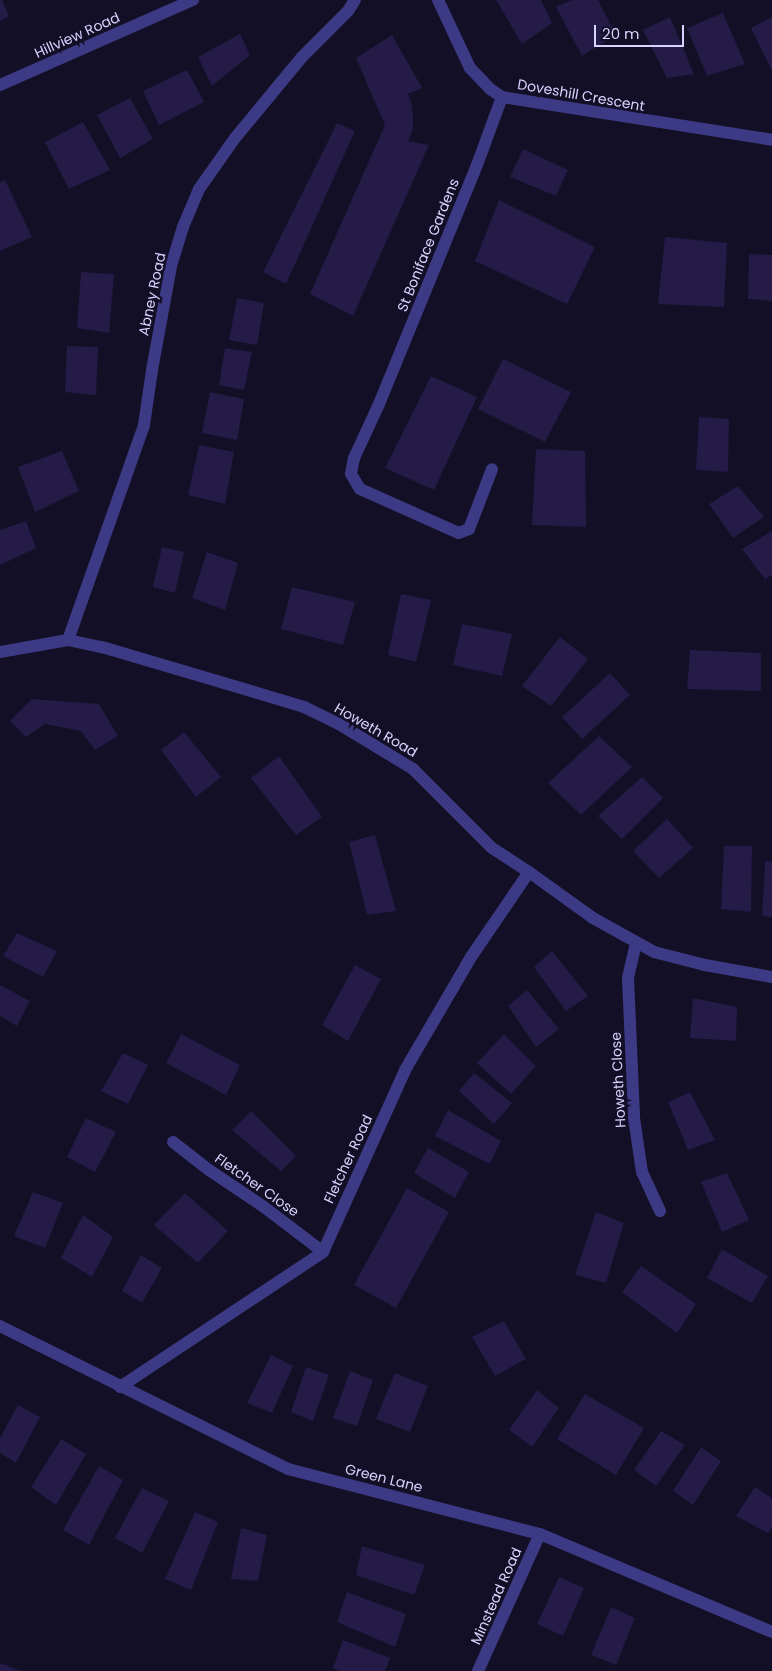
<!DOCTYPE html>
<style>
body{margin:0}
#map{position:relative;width:772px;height:1671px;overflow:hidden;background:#130f26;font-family:Poppins,sans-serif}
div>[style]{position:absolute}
.building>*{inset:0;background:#241b47}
.service>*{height:12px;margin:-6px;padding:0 6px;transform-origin:6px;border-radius:6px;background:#3d3a85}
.minor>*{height:12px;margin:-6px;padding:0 6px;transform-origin:6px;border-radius:6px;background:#3d3a85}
span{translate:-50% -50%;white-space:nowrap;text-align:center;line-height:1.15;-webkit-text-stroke:5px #130f26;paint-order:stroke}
.street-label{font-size:14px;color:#d9d4ff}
.scale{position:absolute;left:594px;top:25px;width:90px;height:22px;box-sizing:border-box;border:2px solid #d9d4ff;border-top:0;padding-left:6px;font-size:15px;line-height:18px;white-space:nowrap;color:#d9d4ff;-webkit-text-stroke:4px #130f26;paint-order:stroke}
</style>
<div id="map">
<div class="building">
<div style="clip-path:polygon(0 0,2px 0,9px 16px,0 21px)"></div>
<div style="clip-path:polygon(496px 0,541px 0,552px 23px,522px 44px)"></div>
<div style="clip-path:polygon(572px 0,598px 0,616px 35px,582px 56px,556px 7px)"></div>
<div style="clip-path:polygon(723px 13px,745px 64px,707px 76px,687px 28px)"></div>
<div style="clip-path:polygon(670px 17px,694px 74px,667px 78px,643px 30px)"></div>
<div style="clip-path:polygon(772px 17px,772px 71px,751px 28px)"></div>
<div style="clip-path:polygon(240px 34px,250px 55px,212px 86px,198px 57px)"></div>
<div style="clip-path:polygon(392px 35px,422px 88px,408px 94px,412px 105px,413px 118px,413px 129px,408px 141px,429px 145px,353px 316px,310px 294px,385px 125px,356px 58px)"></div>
<div style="clip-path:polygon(187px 70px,204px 102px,159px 125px,143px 91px)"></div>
<div style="clip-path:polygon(130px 98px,153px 139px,120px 158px,97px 115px)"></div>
<div style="clip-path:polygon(83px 122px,110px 170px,69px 189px,45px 142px)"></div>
<div style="clip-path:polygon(337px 123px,355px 131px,286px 284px,263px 272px)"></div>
<div style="clip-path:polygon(523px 149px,568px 170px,556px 196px,510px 177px)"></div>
<div style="clip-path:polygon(5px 180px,32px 237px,0 251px,0 183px)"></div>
<div style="clip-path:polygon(499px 200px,595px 247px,567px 304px,475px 261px)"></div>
<div style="clip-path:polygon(665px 237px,727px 243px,724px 307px,658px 304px)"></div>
<div style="clip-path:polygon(749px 254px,772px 255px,772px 301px,748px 299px)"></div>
<div style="clip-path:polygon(81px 272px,114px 274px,109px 333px,77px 328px)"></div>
<div style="clip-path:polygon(237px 298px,264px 303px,257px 345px,229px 340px)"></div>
<div style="clip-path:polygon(67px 346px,98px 347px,96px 395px,65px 392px)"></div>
<div style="clip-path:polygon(225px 348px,252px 352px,244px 390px,219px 385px)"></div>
<div style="clip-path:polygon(503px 359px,571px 392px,545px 442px,478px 409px)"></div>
<div style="clip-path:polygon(431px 376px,477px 397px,434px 490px,385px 468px)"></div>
<div style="clip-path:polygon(210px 392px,244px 399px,237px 440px,202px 433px)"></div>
<div style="clip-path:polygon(699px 417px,729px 419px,728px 472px,696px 470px)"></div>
<div style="clip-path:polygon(199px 445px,234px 452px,225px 504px,188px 495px)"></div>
<div style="clip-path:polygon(536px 449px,585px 451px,586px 527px,532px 525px)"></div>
<div style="clip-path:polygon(62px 451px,79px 491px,35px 512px,18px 467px)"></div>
<div style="clip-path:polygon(738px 486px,764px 517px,733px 538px,709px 504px)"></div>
<div style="clip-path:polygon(26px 521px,36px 548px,0 565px,0 530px)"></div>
<div style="clip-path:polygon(772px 531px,772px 575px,765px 579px,742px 549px)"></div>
<div style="clip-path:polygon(162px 547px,184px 552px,175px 593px,153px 587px)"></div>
<div style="clip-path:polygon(207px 552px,238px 563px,225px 610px,192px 598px)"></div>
<div style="clip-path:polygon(292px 587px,355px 602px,343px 645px,281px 629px)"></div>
<div style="clip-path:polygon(401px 594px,431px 600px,416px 662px,388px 655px)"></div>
<div style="clip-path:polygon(462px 624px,512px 634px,502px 676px,453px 665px)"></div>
<div style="clip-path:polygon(560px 637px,588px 659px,551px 706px,522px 686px)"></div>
<div style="clip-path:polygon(690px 650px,761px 653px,761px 691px,687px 689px)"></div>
<div style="clip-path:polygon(610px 673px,630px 695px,582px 739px,562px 717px)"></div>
<div style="clip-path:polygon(32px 699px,99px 704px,118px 736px,95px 750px,81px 731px,45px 724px,26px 737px,10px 721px)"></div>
<div style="clip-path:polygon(184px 732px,221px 777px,196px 797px,161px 750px)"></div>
<div style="clip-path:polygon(599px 736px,632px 767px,581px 815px,548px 783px)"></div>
<div style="clip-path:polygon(279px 756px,322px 817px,296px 835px,251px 778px)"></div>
<div style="clip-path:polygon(642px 777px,663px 798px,622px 839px,598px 816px)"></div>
<div style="clip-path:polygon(667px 819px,693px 848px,659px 878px,633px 851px)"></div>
<div style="clip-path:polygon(375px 835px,396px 911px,367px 915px,349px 842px)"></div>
<div style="clip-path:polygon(724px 846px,752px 846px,751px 912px,721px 909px)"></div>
<div style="clip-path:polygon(765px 861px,772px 862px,772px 917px,762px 916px)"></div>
<div style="clip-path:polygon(17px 933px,57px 951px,43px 977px,3px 956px)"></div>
<div style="clip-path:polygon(552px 951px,588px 996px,566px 1011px,534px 967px)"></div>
<div style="clip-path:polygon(355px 965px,381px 979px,348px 1041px,322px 1025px)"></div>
<div style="clip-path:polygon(0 985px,30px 1001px,17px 1026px,0 1016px)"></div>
<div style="clip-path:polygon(527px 990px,559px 1029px,536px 1047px,508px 1006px)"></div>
<div style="clip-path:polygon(693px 998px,737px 1007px,736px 1041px,690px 1038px)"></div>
<div style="clip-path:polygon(181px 1034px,240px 1065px,226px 1095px,166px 1063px)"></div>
<div style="clip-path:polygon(504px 1034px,536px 1066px,511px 1094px,477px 1063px)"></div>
<div style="clip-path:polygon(123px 1053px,148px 1065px,128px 1104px,101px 1091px)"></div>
<div style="clip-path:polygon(474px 1073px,512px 1103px,494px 1124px,459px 1091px)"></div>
<div style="clip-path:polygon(690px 1092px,715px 1140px,688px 1150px,668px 1102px)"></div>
<div style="clip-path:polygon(448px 1110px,501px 1141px,490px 1164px,435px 1136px)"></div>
<div style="clip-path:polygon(251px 1111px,296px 1156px,281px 1171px,232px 1130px)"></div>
<div style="clip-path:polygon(86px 1118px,116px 1132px,95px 1172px,67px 1157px)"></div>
<div style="clip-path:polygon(428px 1148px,469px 1172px,455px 1198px,414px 1173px)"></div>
<div style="clip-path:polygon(727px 1173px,749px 1220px,722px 1232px,701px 1182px)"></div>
<div style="clip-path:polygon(407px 1188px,449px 1212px,396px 1308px,354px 1285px)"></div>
<div style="clip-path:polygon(33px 1192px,63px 1203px,45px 1248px,14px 1236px)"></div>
<div style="clip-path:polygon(185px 1193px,228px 1231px,198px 1263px,154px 1225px)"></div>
<div style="clip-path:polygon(596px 1212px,624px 1223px,606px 1283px,575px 1275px)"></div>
<div style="clip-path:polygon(83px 1215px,113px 1237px,92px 1277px,61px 1258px)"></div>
<div style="clip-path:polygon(722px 1249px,768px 1276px,752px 1303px,707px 1278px)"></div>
<div style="clip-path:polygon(141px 1255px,162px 1268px,142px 1303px,122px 1291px)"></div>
<div style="clip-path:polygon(641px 1266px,696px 1304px,677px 1333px,622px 1292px)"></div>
<div style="clip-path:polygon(504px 1321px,526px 1359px,495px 1376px,472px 1337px)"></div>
<div style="clip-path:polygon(271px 1355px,293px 1366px,272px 1413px,247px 1403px)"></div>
<div style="clip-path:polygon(306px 1367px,329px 1375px,313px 1421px,291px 1412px)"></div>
<div style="clip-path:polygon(350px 1371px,373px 1380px,357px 1426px,333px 1418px)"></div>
<div style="clip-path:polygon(395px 1373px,428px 1386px,410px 1432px,376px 1419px)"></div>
<div style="clip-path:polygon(537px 1390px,559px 1408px,532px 1447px,509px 1430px)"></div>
<div style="clip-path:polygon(585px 1394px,644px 1428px,616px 1475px,557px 1439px)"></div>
<div style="clip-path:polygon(18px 1405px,40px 1417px,16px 1463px,0 1453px,0 1438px)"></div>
<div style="clip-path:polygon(661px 1431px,685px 1445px,656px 1486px,634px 1470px)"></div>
<div style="clip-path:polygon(61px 1439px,86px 1454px,56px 1505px,31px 1487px)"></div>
<div style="clip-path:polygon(701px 1447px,721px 1461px,693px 1505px,673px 1491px)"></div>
<div style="clip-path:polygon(99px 1466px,123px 1480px,89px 1545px,63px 1530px)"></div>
<div style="clip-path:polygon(755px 1487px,772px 1498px,772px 1527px,768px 1533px,736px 1516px)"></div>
<div style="clip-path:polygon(142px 1488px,169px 1501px,142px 1553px,115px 1538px)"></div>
<div style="clip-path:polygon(195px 1512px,218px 1522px,191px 1590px,165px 1579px)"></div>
<div style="clip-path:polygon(241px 1528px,267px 1535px,258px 1581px,231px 1579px)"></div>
<div style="clip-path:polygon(362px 1546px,425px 1565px,414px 1595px,356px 1575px)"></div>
<div style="clip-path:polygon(559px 1577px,584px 1588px,563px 1636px,537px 1624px)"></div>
<div style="clip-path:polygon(347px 1592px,406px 1614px,395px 1647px,337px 1622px)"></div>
<div style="clip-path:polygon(611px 1607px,635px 1618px,616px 1665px,591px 1655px)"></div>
<div style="clip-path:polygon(343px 1640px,390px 1658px,385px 1671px,340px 1671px,333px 1668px)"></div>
<div style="clip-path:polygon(0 1663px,21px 1671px,0 1671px)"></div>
</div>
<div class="service">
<div style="left:379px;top:404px;width:60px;rotate:114.8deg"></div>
<div style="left:354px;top:458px;width:16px;rotate:101deg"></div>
<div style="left:351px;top:474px;width:17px;rotate:59deg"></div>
<div style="left:360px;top:489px;width:108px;rotate:24deg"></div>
<div style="left:459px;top:533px;width:11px;rotate:-22deg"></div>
<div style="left:469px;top:529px;width:64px;rotate:-69deg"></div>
</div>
<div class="minor">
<div style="left:438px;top:0;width:75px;rotate:64.8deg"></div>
<div style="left:470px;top:68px;width:29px;rotate:46deg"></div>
<div style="left:490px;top:89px;width:14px;rotate:34deg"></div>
<div style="left:502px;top:97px;width:273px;rotate:9deg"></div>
<div style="left:0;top:85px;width:211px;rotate:-23.8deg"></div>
<div style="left:379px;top:404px;width:258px;rotate:-67.7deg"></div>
<div style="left:477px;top:165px;width:72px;rotate:-69.8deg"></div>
<div style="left:68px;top:640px;width:228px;rotate:-70.5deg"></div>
<div style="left:144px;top:425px;width:56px;rotate:-81.7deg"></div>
<div style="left:152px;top:370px;width:106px;rotate:-79.6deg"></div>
<div style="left:171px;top:266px;width:41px;rotate:-72.9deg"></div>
<div style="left:183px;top:227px;width:41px;rotate:-67.2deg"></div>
<div style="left:199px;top:189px;width:62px;rotate:-54.8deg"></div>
<div style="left:235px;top:138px;width:105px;rotate:-50.4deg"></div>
<div style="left:302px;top:57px;width:65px;rotate:-45deg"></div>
<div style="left:348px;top:11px;width:13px;rotate:-58deg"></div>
<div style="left:0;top:652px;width:69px;rotate:-10deg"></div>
<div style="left:68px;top:640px;width:35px;rotate:12deg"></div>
<div style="left:102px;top:647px;width:211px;rotate:16.5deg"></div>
<div style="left:304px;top:707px;width:39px;rotate:26deg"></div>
<div style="left:339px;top:724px;width:87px;rotate:31.3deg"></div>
<div style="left:413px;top:769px;width:112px;rotate:45deg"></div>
<div style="left:492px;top:848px;width:44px;rotate:33deg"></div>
<div style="left:529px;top:872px;width:79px;rotate:35.7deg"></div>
<div style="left:593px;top:918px;width:70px;rotate:29.1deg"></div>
<div style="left:654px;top:952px;width:53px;rotate:14.3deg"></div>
<div style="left:705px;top:965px;width:68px;rotate:10.2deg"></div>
<div style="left:636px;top:943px;width:36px;rotate:103deg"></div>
<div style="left:628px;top:978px;width:140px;rotate:87.5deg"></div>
<div style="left:634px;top:1118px;width:55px;rotate:81.6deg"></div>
<div style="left:642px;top:1172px;width:43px;rotate:65.2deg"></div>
<div style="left:173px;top:1142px;width:46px;rotate:37.9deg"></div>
<div style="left:209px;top:1170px;width:66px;rotate:33.9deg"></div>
<div style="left:264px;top:1207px;width:74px;rotate:37.3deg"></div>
<div style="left:0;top:1326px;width:322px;rotate:26.4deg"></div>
<div style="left:288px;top:1469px;width:260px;rotate:14.5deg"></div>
<div style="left:540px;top:1534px;width:252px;rotate:22.9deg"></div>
<div style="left:120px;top:1387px;width:244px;rotate:-33.6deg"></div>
<div style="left:323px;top:1252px;width:200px;rotate:-65.7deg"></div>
<div style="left:405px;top:1070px;width:131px;rotate:-59.7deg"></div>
<div style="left:471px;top:957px;width:103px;rotate:-55.7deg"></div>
<div style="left:478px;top:1671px;width:150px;rotate:-65.7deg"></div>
</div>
<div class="street-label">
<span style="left:77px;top:35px;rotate:-24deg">Hillview Road</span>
<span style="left:581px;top:95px;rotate:10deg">Doveshill Crescent</span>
<span style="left:428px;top:245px;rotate:-68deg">St Boniface Gardens</span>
<span style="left:152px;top:294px;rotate:-78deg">Abney Road</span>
<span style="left:376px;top:730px;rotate:30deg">Howeth Road</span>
<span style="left:618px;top:1080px;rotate:-93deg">Howeth Close</span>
<span style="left:348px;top:1159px;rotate:-65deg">Fletcher Road</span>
<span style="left:257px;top:1185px;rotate:35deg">Fletcher Close</span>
<span style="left:384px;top:1478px;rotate:14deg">Green Lane</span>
<span style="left:496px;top:1596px;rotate:-66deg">Minstead Road</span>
</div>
<div class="scale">20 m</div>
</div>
